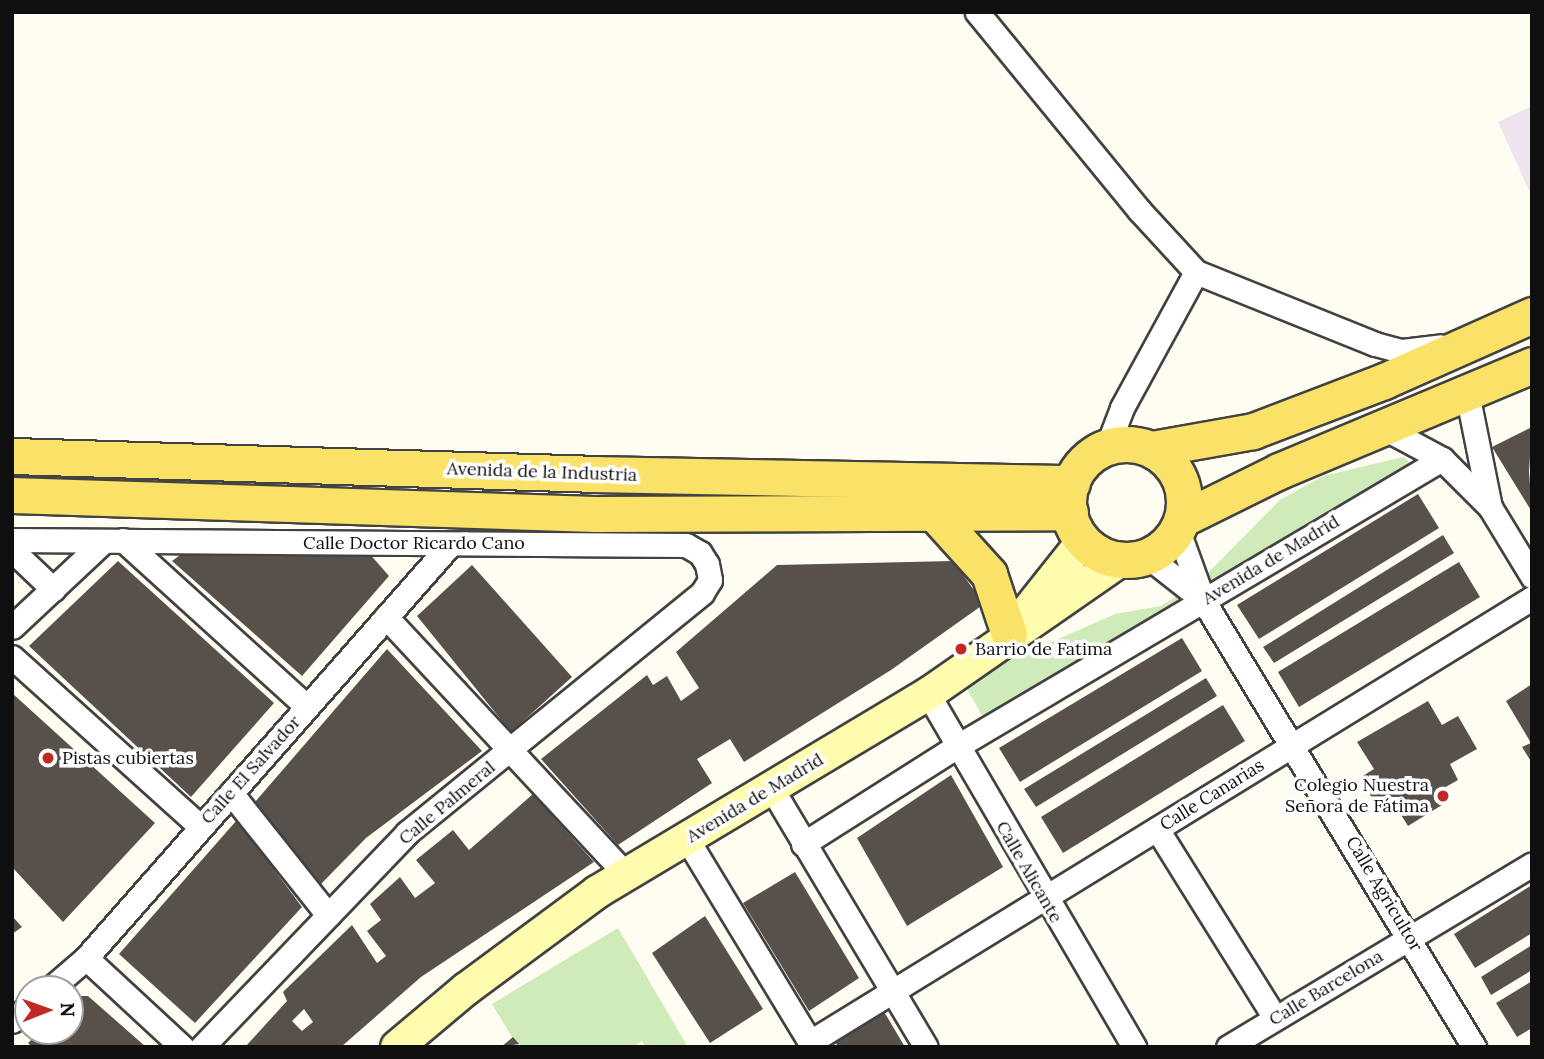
<!DOCTYPE html>
<meta charset="utf-8">
<style>
body{margin:0}
#map{position:relative;width:1544px;height:1059px;overflow:hidden;background:#fffdf2;font-family:Lora,serif}
div>[style]{position:absolute}
.industrial>*{inset:0;background:#ede4ee}
.green>*{inset:0;background:#d0ebba}
.building>*{inset:0;background:#58514b}
.roads{filter:drop-shadow(2px 0 #424242) drop-shadow(-2px 0 #424242) drop-shadow(0 2px #424242) drop-shadow(0 -2px #424242)}
.street>*{height:23px;margin:-11.5px;padding:0 11.5px;transform-origin:11.5px;border-radius:11.5px;background:#fff}
.secondary>*{height:32px;margin:-16px;padding:0 16px;transform-origin:16px;border-radius:16px;background:#fffcad}
.primary>*{height:35px;margin:-17.5px;padding:0 17.5px;transform-origin:17.5px;border-radius:17.5px;background:#fae167}
.primary>.ring{margin:-17.5px;padding:0;box-sizing:content-box;background:none;border:35px solid #fae167;border-radius:50%}
.dots>*{width:19px;height:19px;translate:-50% -50%;box-sizing:border-box;border:4px solid #fff;border-radius:50%}
span{translate:-50% -50%;white-space:nowrap;text-align:center;line-height:1.15;-webkit-text-stroke:7px #fff;paint-order:stroke}
.street-label{font-size:18px;color:#0f0f0f}
.poi-label{font-size:18px;color:#0f0f0f}
.left{translate:0 -50%;text-align:left}
.right{translate:-100% -50%;text-align:right}
.frame{position:absolute;inset:0;border:14px solid #0f0f0f;pointer-events:none}
.north{position:absolute;left:14px;top:975px;width:70px;height:70px;box-sizing:border-box;background:#fff;border:2px solid #9f9f9f;border-radius:50%;rotate:89deg;font-size:19px;font-weight:700;line-height:28px;text-align:center;color:#0f0f0f}
.north::after{content:'';display:block;margin:auto;width:24px;height:32px;background:#c22924;clip-path:polygon(50% 0,100% 100%,50% 72%,0 100%)}
</style>
<div id="map">
<div class="industrial">
<div style="clip-path:polygon(1532px 106px,1532px 197px,1498px 122px)"></div>
</div>
<div class="green">
<div style="clip-path:polygon(1403px 457px,1427px 475px,996px 740px,967px 689px,992px 668px,1115px 614px,1161px 606px,1200px 581px,1280px 500px,1323px 476px)"></div>
<div style="clip-path:polygon(618px 928px,688px 1047px,645px 1047px,642px 1041px,633px 1047px,518px 1047px,492px 1004px)"></div>
</div>
<div class="building">
<div style="clip-path:polygon(1532px 427px,1529px 471px,1532px 512px,1492px 447px)"></div>
<div style="clip-path:polygon(1418px 494px,1439px 528px,1259px 639px,1237px 605px)"></div>
<div style="clip-path:polygon(1443px 535px,1454px 553px,1274px 663px,1263px 647px)"></div>
<div style="clip-path:polygon(187px 550px,368px 552px,389px 576px,302px 676px,172px 561px)"></div>
<div style="clip-path:polygon(118px 561px,274px 703px,191px 797px,29px 646px)"></div>
<div style="clip-path:polygon(953px 561px,984px 604px,891px 670px,744px 762px,730px 739px,697px 759px,712px 783px,618px 845px,541px 759px,647px 675px,653px 685px,667px 676px,681px 701px,699px 688px,676px 652px,777px 565px)"></div>
<div style="clip-path:polygon(1459px 562px,1480px 597px,1299px 707px,1278px 672px)"></div>
<div style="clip-path:polygon(472px 565px,572px 677px,511px 732px,417px 616px)"></div>
<div style="clip-path:polygon(1182px 638px,1202px 671px,1020px 782px,999px 748px)"></div>
<div style="clip-path:polygon(387px 649px,482px 751px,366px 838px,321px 884px,255px 802px)"></div>
<div style="clip-path:polygon(1206px 678px,1217px 696px,1036px 807px,1024px 789px)"></div>
<div style="clip-path:polygon(1532px 684px,1532px 763px,1522px 747px,1531px 743px,1506px 701px)"></div>
<div style="clip-path:polygon(12px 693px,155px 823px,63px 922px,12px 867px)"></div>
<div style="clip-path:polygon(1428px 701px,1442px 725px,1458px 716px,1477px 749px,1450px 764px,1458px 780px,1435px 793px,1442px 805px,1408px 826px,1391px 799px,1377px 808px,1361px 777px,1374px 769px,1357px 742px)"></div>
<div style="clip-path:polygon(1223px 705px,1245px 741px,1063px 853px,1041px 817px)"></div>
<div style="clip-path:polygon(951px 775px,1003px 867px,907px 926px,857px 838px)"></div>
<div style="clip-path:polygon(evenodd,533px 794px,594px 862px,421px 977px,341px 1047px,245px 1047px,287px 1001px,283px 992px,352px 925px,377px 963px,386px 956px,367px 931px,381px 920px,370px 904px,400px 877px,415px 898px,435px 883px,416px 860px,453px 830px,469px 850px,533px 794px,304px 1009px,313px 1022px,302px 1031px,292px 1021px,304px 1009px)"></div>
<div style="clip-path:polygon(237px 820px,302px 907px,195px 1023px,119px 954px)"></div>
<div style="clip-path:polygon(795px 872px,859px 978px,809px 1011px,743px 903px)"></div>
<div style="clip-path:polygon(1532px 885px,1532px 933px,1475px 968px,1454px 934px)"></div>
<div style="clip-path:polygon(12px 916px,22px 927px,12px 934px)"></div>
<div style="clip-path:polygon(705px 916px,763px 1009px,710px 1043px,652px 953px)"></div>
<div style="clip-path:polygon(1532px 945px,1532px 970px,1491px 995px,1481px 977px)"></div>
<div style="clip-path:polygon(1532px 981px,1532px 1028px,1517px 1037px,1496px 1003px)"></div>
<div style="clip-path:polygon(76px 996px,88px 996px,146px 1047px,32px 1047px,28px 1043px,40px 1031px,70px 1031px,70px 1002px)"></div>
<div style="clip-path:polygon(883px 1010px,905px 1047px,838px 1047px,836px 1043px)"></div>
<div style="clip-path:polygon(513px 1037px,519px 1044px,501px 1047px)"></div>
</div>
<div class="roads">
<div class="street">
<div style="left:977px;top:12px;width:256px;rotate:50.7deg"></div>
<div style="left:1139px;top:210px;width:84px;rotate:47.4deg"></div>
<div style="left:1196px;top:272px;width:155px;rotate:118.6deg"></div>
<div style="left:1122px;top:408px;width:42px;rotate:111deg"></div>
<div style="left:1196px;top:272px;width:193px;rotate:21.9deg"></div>
<div style="left:1375px;top:344px;width:28px;rotate:15deg"></div>
<div style="left:1402px;top:351px;width:38px;rotate:-7deg"></div>
<div style="left:1467px;top:393px;width:116px;rotate:78.6deg"></div>
<div style="left:1386px;top:429px;width:64px;rotate:28.2deg"></div>
<div style="left:1442px;top:459px;width:68px;rotate:45deg"></div>
<div style="left:1490px;top:507px;width:81px;rotate:58.7deg"></div>
<div style="left:1177px;top:528px;width:77px;rotate:70.1deg"></div>
<div style="left:1203px;top:600px;width:523px;rotate:58.77deg"></div>
<div style="left:12px;top:540px;width:674px;rotate:0.43deg"></div>
<div style="left:686px;top:545px;width:16px;rotate:30deg"></div>
<div style="left:700px;top:553px;width:13px;rotate:58deg"></div>
<div style="left:707px;top:564px;width:16px;rotate:79deg"></div>
<div style="left:710px;top:580px;width:15px;rotate:122deg"></div>
<div style="left:702px;top:593px;width:380px;rotate:140.9deg"></div>
<div style="left:407px;top:833px;width:296px;rotate:133.8deg"></div>
<div style="left:123px;top:540px;width:248px;rotate:42.2deg"></div>
<div style="left:12px;top:550px;width:57px;rotate:43.6deg"></div>
<div style="left:1147px;top:556px;width:71px;rotate:38.2deg"></div>
<div style="left:386px;top:617px;width:353px;rotate:47deg"></div>
<div style="left:12px;top:627px;width:126px;rotate:-43.1deg"></div>
<div style="left:12px;top:657px;width:254px;rotate:42deg"></div>
<div style="left:928px;top:694px;width:409px;rotate:59.7deg"></div>
<div style="left:772px;top:789px;width:300px;rotate:59.2deg"></div>
<div style="left:231px;top:793px;width:156px;rotate:51.5deg"></div>
<div style="left:1157px;top:829px;width:223px;rotate:58deg"></div>
<div style="left:687px;top:839px;width:243px;rotate:58.8deg"></div>
<div style="left:803px;top:844px;width:181px;rotate:-32.4deg"></div>
<div style="left:956px;top:747px;width:565px;rotate:-30.65deg"></div>
<div style="left:86px;top:958px;width:131px;rotate:42.8deg"></div>
<div style="left:50px;top:989px;width:48px;rotate:-40.7deg"></div>
<div style="left:86px;top:958px;width:548px;rotate:-48.63deg"></div>
<div style="left:12px;top:1021px;width:21px;rotate:-41deg"></div>
<div style="left:810px;top:1042px;width:848px;rotate:-31.59deg"></div>
<div style="left:1228px;top:1047px;width:355px;rotate:-31deg"></div>
</div>
<div class="secondary">
<div style="left:1021px;top:619px;width:100px;rotate:-51.5deg"></div>
<div style="left:397px;top:1047px;width:90px;rotate:-40deg"></div>
<div style="left:466px;top:989px;width:163px;rotate:-36.5deg"></div>
<div style="left:597px;top:892px;width:386px;rotate:-30.9deg"></div>
<div style="left:928px;top:694px;width:235px;rotate:-34.8deg"></div>
</div>
<div class="primary">
<div class="ring" style="left:1068px;top:444px;width:81px;height:81px"></div>
<div style="left:1152px;top:449px;width:103px;rotate:-10.1deg"></div>
<div style="left:1253px;top:431px;width:140px;rotate:-20.9deg"></div>
<div style="left:1384px;top:381px;width:162px;rotate:-24deg"></div>
<div style="left:12px;top:456px;width:585px;rotate:1.76deg"></div>
<div style="left:597px;top:474px;width:475px;rotate:1.1deg"></div>
<div style="left:12px;top:495px;width:583px;rotate:1.87deg"></div>
<div style="left:595px;top:514px;width:475px;rotate:-0.2deg"></div>
<div style="left:933px;top:512px;width:84px;rotate:47.9deg"></div>
<div style="left:989px;top:574px;width:63px;rotate:71.6deg"></div>
<div style="left:1182px;top:519px;width:108px;rotate:-26.3deg"></div>
<div style="left:1279px;top:471px;width:274px;rotate:-22.7deg"></div>
</div>
</div>
<div class="dots">
<div style="left:961px;top:649px;background:#c22924"></div>
<div style="left:48px;top:758px;background:#c22924"></div>
<div style="left:1443px;top:796px;background:#c22924"></div>
</div>
<div class="street-label">
<span style="left:542px;top:472px;rotate:2deg">Avenida de la Industria</span>
<span style="left:414px;top:543px">Calle Doctor Ricardo Cano</span>
<span style="left:1271px;top:560px;rotate:-31deg">Avenida de Madrid</span>
<span style="left:251px;top:770px;rotate:-48deg">Calle El Salvador</span>
<span style="left:1212px;top:795px;rotate:-32deg">Calle Canarias</span>
<span style="left:755px;top:798px;rotate:-31deg">Avenida de Madrid</span>
<span style="left:447px;top:803px;rotate:-40deg">Calle Palmeral</span>
<span style="left:1029px;top:872px;rotate:60deg">Calle Alicante</span>
<span style="left:1384px;top:894px;rotate:59deg">Calle Agricultor</span>
<span style="left:1326px;top:988px;rotate:-31deg">Calle Barcelona</span>
</div>
<div class="poi-label">
<span class="left" style="left:975px;top:649px">Barrio de Fatima</span>
<span class="left" style="left:62px;top:758px">Pistas cubiertas</span>
<span class="right" style="left:1429px;top:796px">Colegio Nuestra<br>Señora de Fátima</span>
</div>
<div class="frame"></div>
<div class="north">N</div>
</div>
